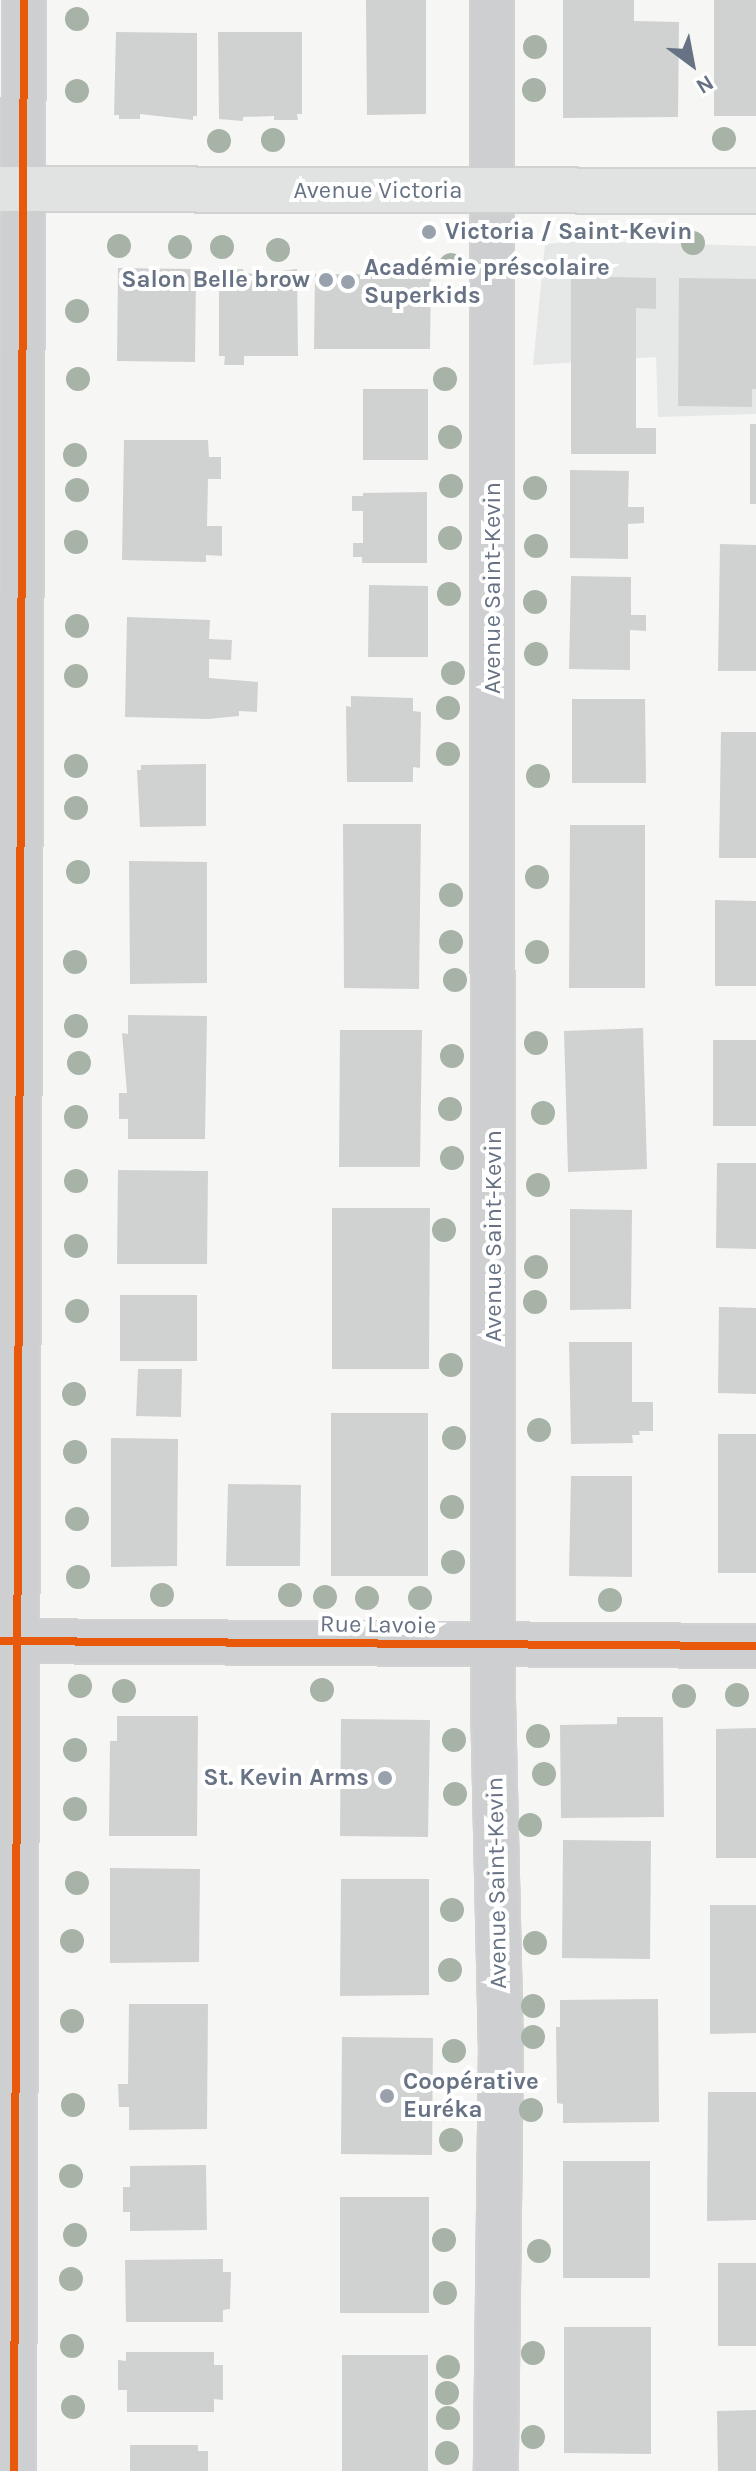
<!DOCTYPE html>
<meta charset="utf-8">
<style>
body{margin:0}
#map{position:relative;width:756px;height:2471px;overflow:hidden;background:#f6f6f5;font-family:Karla,sans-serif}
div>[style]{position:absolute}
.built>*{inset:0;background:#e6e7e7}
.building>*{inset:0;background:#d0d1d1}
.roads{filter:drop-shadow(2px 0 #d2d2d3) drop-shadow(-2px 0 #d2d2d3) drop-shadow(0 2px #d2d2d3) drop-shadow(0 -2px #d2d2d3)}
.street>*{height:42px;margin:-21px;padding:0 21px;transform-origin:21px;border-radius:21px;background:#cecfd0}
.secondary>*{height:44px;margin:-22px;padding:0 22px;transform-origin:22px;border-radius:22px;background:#e1e2e2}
.cycleway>*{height:8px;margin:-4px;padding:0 4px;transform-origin:4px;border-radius:4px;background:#e8590c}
.trees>*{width:24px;height:24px;margin:-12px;border-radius:50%;background:#a7b3a6}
.dots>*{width:22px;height:22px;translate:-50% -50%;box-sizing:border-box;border:4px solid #fff;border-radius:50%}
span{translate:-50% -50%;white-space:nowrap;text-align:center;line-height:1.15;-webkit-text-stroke:8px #fff;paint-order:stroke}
.street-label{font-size:24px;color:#677384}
.poi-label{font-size:24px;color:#677384;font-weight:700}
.left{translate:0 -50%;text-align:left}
.right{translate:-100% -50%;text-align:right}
.north{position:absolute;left:652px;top:24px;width:80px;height:80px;-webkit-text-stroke:6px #fff;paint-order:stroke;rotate:148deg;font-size:22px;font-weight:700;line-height:32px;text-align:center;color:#677384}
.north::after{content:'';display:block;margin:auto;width:28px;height:36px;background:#677384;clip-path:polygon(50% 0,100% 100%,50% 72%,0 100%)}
</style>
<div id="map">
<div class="built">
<div style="clip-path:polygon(582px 241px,756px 246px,756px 414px,658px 417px,656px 357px,533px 365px,545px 244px)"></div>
</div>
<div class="building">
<div style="clip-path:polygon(366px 0,426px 0,426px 114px,367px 115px)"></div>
<div style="clip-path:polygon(563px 0,634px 0,634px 21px,679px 22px,678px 117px,563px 118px)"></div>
<div style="clip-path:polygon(714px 0,756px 0,756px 116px,714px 116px)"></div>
<div style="clip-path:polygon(116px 32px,197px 33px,197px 116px,193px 116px,193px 120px,140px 114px,140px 119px,119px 119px,119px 115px,114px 115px)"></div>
<div style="clip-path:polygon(218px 32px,302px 32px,302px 114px,297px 114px,298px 120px,274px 120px,274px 116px,243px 117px,243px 121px,219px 119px)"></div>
<div style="clip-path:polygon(118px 268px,192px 269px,192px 274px,196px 274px,195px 362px,117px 361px)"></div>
<div style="clip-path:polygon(222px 269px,243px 269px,244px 273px,258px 274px,297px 269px,298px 356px,244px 356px,244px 365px,224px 365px,225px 356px,219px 356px,219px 273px)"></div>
<div style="clip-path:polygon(315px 274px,431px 275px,430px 349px,314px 349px)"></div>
<div style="clip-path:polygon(571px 276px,656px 278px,656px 309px,636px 308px,636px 428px,656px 428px,656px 454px,571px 454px)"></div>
<div style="clip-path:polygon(679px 278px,756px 279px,756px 389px,752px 389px,752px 407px,678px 406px)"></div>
<div style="clip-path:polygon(363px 389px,428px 389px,428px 460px,363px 460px)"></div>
<div style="clip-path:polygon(750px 424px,756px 424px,756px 504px,750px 504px)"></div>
<div style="clip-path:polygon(124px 440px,208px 440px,209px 457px,221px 457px,221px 479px,208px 479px,207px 526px,222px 526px,222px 556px,206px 555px,206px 562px,122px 560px)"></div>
<div style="clip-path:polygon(570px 470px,629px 471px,628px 507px,644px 507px,644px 523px,628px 524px,628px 559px,570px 558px)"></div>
<div style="clip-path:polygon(427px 492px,427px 563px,362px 563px,362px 557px,353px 557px,353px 543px,363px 543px,363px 511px,352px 511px,352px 496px,363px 496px,363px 493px)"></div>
<div style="clip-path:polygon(720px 544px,756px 545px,756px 671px,718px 671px)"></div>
<div style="clip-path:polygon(571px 576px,631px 577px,631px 615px,646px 615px,646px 631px,630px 630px,630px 670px,569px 669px)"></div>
<div style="clip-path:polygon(369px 585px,428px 586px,428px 657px,368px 657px)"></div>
<div style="clip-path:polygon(127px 617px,210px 620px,209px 639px,232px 640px,231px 660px,209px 659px,209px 678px,258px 682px,257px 712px,239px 711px,239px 716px,208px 719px,125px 717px)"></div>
<div style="clip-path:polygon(351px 696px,413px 698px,413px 711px,421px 712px,420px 768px,413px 767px,413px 782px,347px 782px,346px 706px,351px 707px)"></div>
<div style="clip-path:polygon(572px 699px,645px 699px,646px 783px,572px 783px)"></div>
<div style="clip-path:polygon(721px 732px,756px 732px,756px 858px,719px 858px)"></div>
<div style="clip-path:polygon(206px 764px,206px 826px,140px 827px,137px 770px,141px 770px,141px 765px)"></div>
<div style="clip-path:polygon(343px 824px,421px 824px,419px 989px,344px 988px)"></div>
<div style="clip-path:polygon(570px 825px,645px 825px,645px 988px,569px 988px)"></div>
<div style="clip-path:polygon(129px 861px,207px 862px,207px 983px,130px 984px)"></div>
<div style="clip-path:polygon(715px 900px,756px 901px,756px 986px,715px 986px)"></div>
<div style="clip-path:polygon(128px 1015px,207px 1016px,205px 1139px,128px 1139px,128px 1119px,119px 1119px,119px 1093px,127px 1093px,122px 1033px,128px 1034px)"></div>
<div style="clip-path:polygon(643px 1028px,647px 1169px,568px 1172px,564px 1031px)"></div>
<div style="clip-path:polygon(340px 1030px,422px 1030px,420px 1167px,339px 1167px)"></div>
<div style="clip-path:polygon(713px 1040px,756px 1040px,756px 1126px,713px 1126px)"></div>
<div style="clip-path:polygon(717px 1163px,756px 1163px,756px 1249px,716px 1248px)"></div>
<div style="clip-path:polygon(118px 1170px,208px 1171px,207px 1264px,117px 1264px)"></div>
<div style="clip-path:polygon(332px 1208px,430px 1208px,429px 1369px,332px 1369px)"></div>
<div style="clip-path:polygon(570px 1209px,632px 1210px,631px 1309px,570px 1310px)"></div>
<div style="clip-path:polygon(120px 1295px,197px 1295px,197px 1361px,120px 1361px)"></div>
<div style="clip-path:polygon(719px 1307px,756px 1308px,756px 1394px,718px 1393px)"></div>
<div style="clip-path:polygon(569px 1342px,632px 1342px,632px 1402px,653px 1402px,653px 1431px,639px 1431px,640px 1435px,632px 1435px,633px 1443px,571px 1444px)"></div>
<div style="clip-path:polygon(138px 1369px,182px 1369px,181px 1417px,136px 1416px)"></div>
<div style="clip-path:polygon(331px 1413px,428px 1413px,428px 1576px,331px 1576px)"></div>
<div style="clip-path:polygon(718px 1434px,756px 1434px,756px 1573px,718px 1573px)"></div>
<div style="clip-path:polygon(111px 1438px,178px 1439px,177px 1566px,111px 1567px)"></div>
<div style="clip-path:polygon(571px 1476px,632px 1476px,632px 1577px,569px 1576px)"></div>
<div style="clip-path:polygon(228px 1484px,301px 1485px,300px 1566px,226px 1566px)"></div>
<div style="clip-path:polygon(117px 1716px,198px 1716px,197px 1836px,109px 1836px,110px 1741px,117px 1741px)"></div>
<div style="clip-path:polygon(617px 1717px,663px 1717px,664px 1817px,561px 1818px,560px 1725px,617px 1724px)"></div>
<div style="clip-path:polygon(341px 1719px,430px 1720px,428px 1837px,340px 1836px)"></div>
<div style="clip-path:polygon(756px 1728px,756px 1858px,716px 1858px,716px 1729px)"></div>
<div style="clip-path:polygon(563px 1840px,651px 1841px,650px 1959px,562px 1958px)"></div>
<div style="clip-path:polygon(110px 1868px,200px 1869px,199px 1962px,110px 1963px)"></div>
<div style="clip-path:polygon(341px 1879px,429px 1879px,429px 1995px,340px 1996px)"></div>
<div style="clip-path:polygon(710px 1905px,756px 1905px,756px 2033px,710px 2034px)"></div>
<div style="clip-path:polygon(658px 1999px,659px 2122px,563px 2123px,563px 2104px,557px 2103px,556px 2027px,560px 2027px,560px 2000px)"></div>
<div style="clip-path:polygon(129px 2004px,208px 2004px,207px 2129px,129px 2130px,129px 2107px,119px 2107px,118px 2084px,128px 2084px)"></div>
<div style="clip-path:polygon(342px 2037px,433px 2038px,432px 2155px,341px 2154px)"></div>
<div style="clip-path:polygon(708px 2092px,756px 2092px,756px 2220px,707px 2221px)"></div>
<div style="clip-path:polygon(563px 2161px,650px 2161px,650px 2278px,563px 2278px)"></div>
<div style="clip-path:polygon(206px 2165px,207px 2230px,130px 2231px,130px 2212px,123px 2212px,123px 2187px,130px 2187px,130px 2166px)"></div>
<div style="clip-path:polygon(340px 2197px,429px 2197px,429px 2313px,340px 2313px)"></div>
<div style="clip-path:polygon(223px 2259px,223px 2272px,231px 2272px,230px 2309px,223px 2310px,223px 2322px,126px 2322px,125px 2260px)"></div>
<div style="clip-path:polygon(718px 2263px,756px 2263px,756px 2346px,718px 2346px)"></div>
<div style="clip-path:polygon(564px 2327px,651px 2327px,651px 2454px,564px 2453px)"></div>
<div style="clip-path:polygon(126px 2352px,214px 2352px,214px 2365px,223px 2365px,223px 2400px,214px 2399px,214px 2412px,127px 2412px,127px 2390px,118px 2390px,118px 2360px,126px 2361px)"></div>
<div style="clip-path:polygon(342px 2355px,428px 2355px,428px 2471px,342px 2471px)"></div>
<div style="clip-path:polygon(756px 2410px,756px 2471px,718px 2471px,717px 2411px)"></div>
<div style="clip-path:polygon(130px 2445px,198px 2445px,198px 2451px,208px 2451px,208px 2471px,130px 2471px)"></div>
</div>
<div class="roads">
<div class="street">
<div style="left:492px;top:0;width:1700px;rotate:89.97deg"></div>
<div style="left:493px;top:1700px;width:345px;rotate:88.7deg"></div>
<div style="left:501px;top:2045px;width:426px;rotate:90.7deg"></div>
<div style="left:0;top:1641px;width:756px;rotate:0.38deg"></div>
<div style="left:14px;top:2471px;width:2471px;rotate:-89.77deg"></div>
</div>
<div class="secondary">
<div style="left:0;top:189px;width:756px;rotate:0.15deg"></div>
</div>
</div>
<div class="cycleway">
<div style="left:0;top:1641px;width:756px;rotate:0.38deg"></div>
<div style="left:14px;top:2471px;width:2471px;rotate:-89.77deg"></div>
</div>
<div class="trees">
<div style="left:77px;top:19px"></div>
<div style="left:535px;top:47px"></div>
<div style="left:534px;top:90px"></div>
<div style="left:77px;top:91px"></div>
<div style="left:724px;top:139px"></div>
<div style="left:273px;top:140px"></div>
<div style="left:219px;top:141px"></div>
<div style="left:693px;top:243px"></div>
<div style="left:119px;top:246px"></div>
<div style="left:180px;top:247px"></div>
<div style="left:222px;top:247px"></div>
<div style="left:278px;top:250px"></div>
<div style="left:451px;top:265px"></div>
<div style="left:77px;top:311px"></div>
<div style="left:78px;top:379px"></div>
<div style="left:445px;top:379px"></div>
<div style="left:450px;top:437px"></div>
<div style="left:75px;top:455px"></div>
<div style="left:451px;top:486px"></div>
<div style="left:535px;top:488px"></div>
<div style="left:77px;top:490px"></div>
<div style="left:450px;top:538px"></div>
<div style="left:76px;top:542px"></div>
<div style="left:536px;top:546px"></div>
<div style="left:449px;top:594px"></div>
<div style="left:535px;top:602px"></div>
<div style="left:77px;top:626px"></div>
<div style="left:536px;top:654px"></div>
<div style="left:453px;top:673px"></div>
<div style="left:76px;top:676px"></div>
<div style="left:448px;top:708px"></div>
<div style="left:448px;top:754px"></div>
<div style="left:76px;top:766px"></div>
<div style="left:538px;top:776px"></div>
<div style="left:76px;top:808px"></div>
<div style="left:78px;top:872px"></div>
<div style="left:537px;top:877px"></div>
<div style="left:451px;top:895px"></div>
<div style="left:451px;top:942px"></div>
<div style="left:537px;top:952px"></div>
<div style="left:75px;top:962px"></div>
<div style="left:455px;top:980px"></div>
<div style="left:76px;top:1026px"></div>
<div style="left:536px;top:1043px"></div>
<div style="left:452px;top:1056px"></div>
<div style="left:79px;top:1063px"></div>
<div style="left:450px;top:1109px"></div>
<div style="left:543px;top:1113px"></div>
<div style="left:76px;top:1117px"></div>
<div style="left:452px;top:1158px"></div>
<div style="left:76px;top:1181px"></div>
<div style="left:538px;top:1185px"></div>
<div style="left:444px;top:1230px"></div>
<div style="left:76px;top:1246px"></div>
<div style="left:536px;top:1267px"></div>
<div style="left:535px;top:1302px"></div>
<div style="left:77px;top:1311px"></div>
<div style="left:451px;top:1365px"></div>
<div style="left:74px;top:1394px"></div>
<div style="left:539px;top:1430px"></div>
<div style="left:454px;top:1438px"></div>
<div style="left:75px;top:1452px"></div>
<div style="left:452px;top:1507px"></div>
<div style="left:77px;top:1519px"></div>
<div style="left:453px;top:1562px"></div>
<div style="left:78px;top:1577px"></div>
<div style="left:162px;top:1595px"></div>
<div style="left:290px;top:1595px"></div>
<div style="left:325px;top:1597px"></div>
<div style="left:367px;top:1598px"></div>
<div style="left:420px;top:1598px"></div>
<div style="left:610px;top:1600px"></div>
<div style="left:80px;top:1686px"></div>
<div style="left:322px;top:1690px"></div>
<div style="left:124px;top:1691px"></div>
<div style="left:737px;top:1695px"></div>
<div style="left:684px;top:1696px"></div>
<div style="left:538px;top:1736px"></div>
<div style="left:454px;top:1740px"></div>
<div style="left:75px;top:1750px"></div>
<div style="left:544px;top:1774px"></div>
<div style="left:455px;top:1794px"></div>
<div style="left:75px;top:1809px"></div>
<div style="left:530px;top:1825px"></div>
<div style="left:77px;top:1883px"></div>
<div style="left:452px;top:1910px"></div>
<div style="left:72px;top:1941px"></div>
<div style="left:535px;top:1943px"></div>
<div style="left:450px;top:1970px"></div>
<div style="left:533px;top:2006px"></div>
<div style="left:72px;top:2021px"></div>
<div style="left:533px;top:2037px"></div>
<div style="left:454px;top:2051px"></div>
<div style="left:73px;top:2105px"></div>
<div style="left:531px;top:2110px"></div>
<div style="left:451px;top:2140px"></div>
<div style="left:71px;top:2176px"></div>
<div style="left:75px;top:2235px"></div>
<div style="left:444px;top:2240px"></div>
<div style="left:539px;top:2251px"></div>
<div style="left:71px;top:2279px"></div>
<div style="left:445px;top:2293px"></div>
<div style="left:72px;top:2346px"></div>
<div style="left:533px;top:2353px"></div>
<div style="left:448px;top:2367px"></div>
<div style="left:447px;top:2393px"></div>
<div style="left:73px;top:2407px"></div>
<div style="left:448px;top:2418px"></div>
<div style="left:533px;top:2437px"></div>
<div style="left:447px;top:2453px"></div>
</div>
<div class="dots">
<div style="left:429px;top:232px;background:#99a1ac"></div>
<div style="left:326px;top:280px;background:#99a1ac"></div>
<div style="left:348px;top:282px;background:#99a1ac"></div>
<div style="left:385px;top:1778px;background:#99a1ac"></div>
<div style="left:387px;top:2096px;background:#99a1ac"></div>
</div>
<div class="street-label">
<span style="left:378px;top:191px">Avenue Victoria</span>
<span style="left:493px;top:588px;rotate:-90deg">Avenue Saint-Kevin</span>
<span style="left:494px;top:1236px;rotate:-90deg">Avenue Saint-Kevin</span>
<span style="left:378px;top:1625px;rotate:1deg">Rue Lavoie</span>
<span style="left:497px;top:1883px;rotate:-91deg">Avenue Saint-Kevin</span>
</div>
<div class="poi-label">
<span class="left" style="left:445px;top:232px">Victoria / Saint-Kevin</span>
<span class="left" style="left:364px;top:282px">Académie préscolaire<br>Superkids</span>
<span class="right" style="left:310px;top:280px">Salon Belle brow</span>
<span class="right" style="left:369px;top:1778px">St. Kevin Arms</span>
<span class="left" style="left:403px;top:2096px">Coopérative<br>Euréka</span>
</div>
<div class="north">N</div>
</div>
